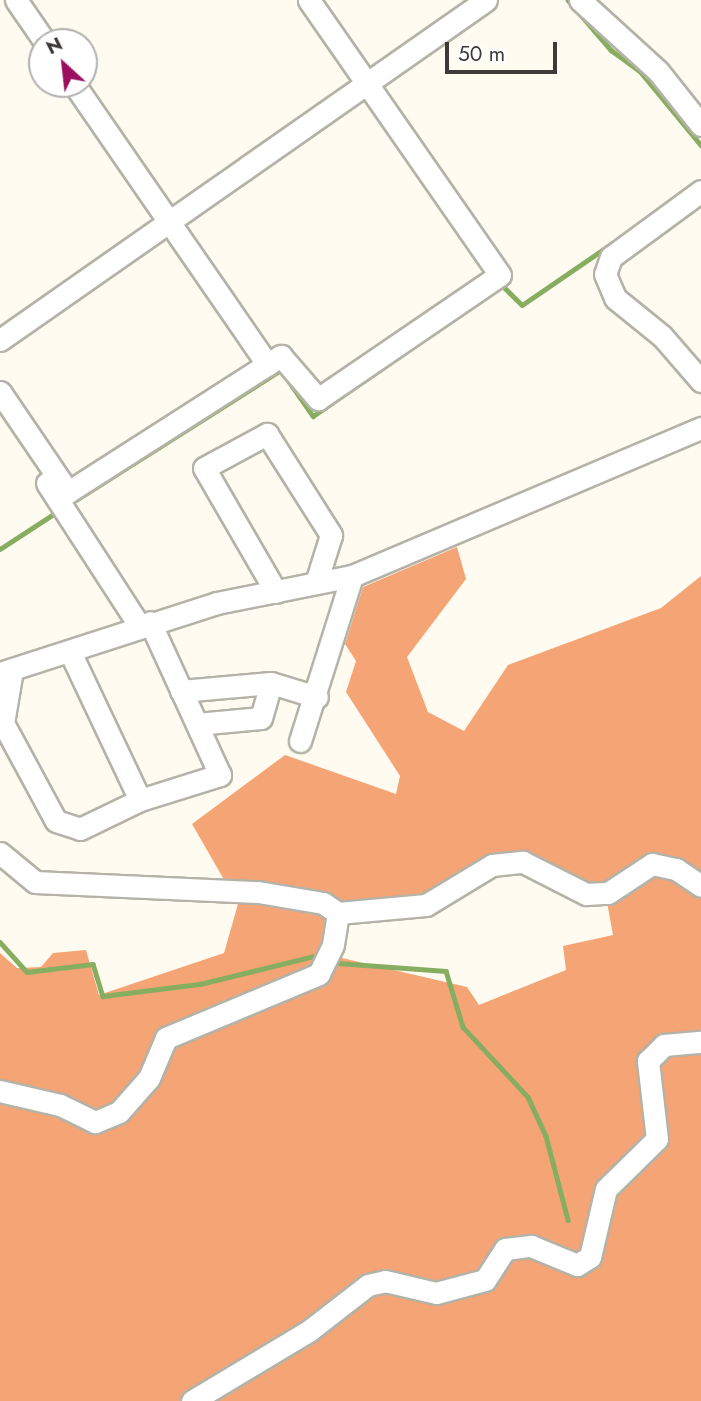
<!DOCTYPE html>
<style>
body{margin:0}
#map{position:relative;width:701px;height:1401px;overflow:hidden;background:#fffbf0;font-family:Jost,sans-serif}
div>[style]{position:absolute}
.forest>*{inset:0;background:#f5a575}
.stream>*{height:4.5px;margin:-2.25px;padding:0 2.25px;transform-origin:2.25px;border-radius:2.25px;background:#87ae60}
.roads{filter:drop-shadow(2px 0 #b5b2a7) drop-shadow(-2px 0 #b5b2a7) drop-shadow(0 2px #b5b2a7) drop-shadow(0 -2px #b5b2a7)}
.minor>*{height:21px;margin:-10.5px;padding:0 10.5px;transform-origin:10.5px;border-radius:10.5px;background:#fff}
span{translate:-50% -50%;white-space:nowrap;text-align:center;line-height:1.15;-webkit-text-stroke:5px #fff;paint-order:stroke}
.north{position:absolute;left:28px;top:28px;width:70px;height:70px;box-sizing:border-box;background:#fff;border:2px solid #b1b1af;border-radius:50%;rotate:333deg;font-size:19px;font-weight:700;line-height:28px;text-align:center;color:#3d3b37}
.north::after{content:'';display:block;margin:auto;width:24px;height:32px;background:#9b0f60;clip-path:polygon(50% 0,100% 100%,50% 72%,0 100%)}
.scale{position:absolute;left:445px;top:42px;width:112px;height:32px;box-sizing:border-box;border:4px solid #3d3b37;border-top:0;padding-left:9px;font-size:21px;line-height:24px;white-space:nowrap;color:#3d3b37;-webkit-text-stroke:5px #fff;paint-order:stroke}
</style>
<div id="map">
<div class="forest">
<div style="clip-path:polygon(evenodd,457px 547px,466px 579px,407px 657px,428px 712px,464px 731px,508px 665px,661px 608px,701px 576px,701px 1401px,0 1401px,0 953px,17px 968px,41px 967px,53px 953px,86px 950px,99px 995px,224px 953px,238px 904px,192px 824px,285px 755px,396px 794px,400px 776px,346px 692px,356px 661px,345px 644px,363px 587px,457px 547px,528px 857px,587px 887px,604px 886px,613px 935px,563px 946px,566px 970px,479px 1005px,467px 987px,342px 958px,327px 948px,335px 905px,424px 899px,528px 857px)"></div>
</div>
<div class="stream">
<div style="left:568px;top:0;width:66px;rotate:49.3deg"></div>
<div style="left:611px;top:50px;width:36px;rotate:36deg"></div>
<div style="left:640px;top:71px;width:96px;rotate:50.5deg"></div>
<div style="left:502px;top:285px;width:28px;rotate:45deg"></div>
<div style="left:522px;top:305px;width:108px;rotate:-34.4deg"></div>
<div style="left:288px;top:380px;width:44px;rotate:55.2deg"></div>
<div style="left:313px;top:416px;width:106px;rotate:-34.6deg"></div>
<div style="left:76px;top:500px;width:243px;rotate:-32.4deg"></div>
<div style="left:0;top:549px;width:66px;rotate:-33.2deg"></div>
<div style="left:0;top:942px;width:40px;rotate:48deg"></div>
<div style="left:27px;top:972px;width:66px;rotate:-6.9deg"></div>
<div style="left:93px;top:964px;width:34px;rotate:73deg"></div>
<div style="left:103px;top:996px;width:98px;rotate:-7.1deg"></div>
<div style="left:200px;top:984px;width:126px;rotate:-13.8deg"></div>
<div style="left:337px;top:963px;width:109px;rotate:4.2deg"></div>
<div style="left:446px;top:971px;width:59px;rotate:73.1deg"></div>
<div style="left:463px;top:1027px;width:96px;rotate:47.1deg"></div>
<div style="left:528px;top:1097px;width:43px;rotate:65.2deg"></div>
<div style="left:546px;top:1136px;width:87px;rotate:75.3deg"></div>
</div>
<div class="roads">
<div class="minor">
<div style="left:16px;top:0;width:51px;rotate:55.4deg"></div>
<div style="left:580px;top:0;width:105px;rotate:42.3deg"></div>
<div style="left:658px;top:71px;width:69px;rotate:51.5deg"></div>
<div style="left:74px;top:84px;width:341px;rotate:55.4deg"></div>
<div style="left:701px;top:191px;width:112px;rotate:143.7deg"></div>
<div style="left:611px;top:257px;width:18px;rotate:109deg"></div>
<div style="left:605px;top:274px;width:26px;rotate:67deg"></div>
<div style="left:615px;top:298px;width:60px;rotate:39deg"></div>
<div style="left:662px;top:336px;width:60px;rotate:49.1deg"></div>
<div style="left:0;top:340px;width:593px;rotate:-34.98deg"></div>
<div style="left:0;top:392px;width:121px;rotate:55.8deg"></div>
<div style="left:68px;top:492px;width:253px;rotate:-32.6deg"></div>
<div style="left:281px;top:356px;width:57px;rotate:49.3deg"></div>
<div style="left:318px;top:399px;width:220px;rotate:-34.3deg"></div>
<div style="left:500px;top:275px;width:335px;rotate:-124.8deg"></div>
<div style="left:47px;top:483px;width:169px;rotate:57.1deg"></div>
<div style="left:276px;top:592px;width:143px;rotate:-120.1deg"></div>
<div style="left:204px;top:468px;width:72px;rotate:-28.4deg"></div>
<div style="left:267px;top:434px;width:120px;rotate:57.6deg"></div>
<div style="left:331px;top:535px;width:50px;rotate:107.4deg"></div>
<div style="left:71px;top:654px;width:161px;rotate:64.7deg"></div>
<div style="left:12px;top:670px;width:54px;rotate:99.6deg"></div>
<div style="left:3px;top:723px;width:111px;rotate:61.6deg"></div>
<div style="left:56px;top:821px;width:25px;rotate:18deg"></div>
<div style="left:80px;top:829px;width:67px;rotate:-25.8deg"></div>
<div style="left:140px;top:800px;width:84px;rotate:-17.4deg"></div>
<div style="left:220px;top:775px;width:168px;rotate:-114.6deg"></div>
<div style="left:0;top:673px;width:228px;rotate:-17.9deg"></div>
<div style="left:217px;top:603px;width:138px;rotate:-11.3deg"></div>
<div style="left:352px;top:576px;width:379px;rotate:-23deg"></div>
<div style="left:181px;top:691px;width:90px;rotate:-5.1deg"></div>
<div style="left:271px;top:683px;width:48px;rotate:16.9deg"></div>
<div style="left:197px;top:724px;width:64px;rotate:-5.4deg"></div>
<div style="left:261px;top:718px;width:36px;rotate:-74deg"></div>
<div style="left:300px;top:741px;width:173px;rotate:-72.5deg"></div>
<div style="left:0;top:853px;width:45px;rotate:39.6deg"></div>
<div style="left:35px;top:882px;width:223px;rotate:2.6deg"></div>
<div style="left:258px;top:892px;width:66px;rotate:9.6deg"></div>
<div style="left:323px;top:903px;width:18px;rotate:34deg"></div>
<div style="left:338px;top:913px;width:32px;rotate:99deg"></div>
<div style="left:333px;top:945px;width:32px;rotate:116deg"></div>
<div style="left:319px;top:974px;width:166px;rotate:157.3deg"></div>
<div style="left:166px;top:1038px;width:43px;rotate:113deg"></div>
<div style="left:149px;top:1078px;width:45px;rotate:131.4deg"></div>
<div style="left:119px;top:1112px;width:26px;rotate:157deg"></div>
<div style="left:95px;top:1122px;width:39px;rotate:-154deg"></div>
<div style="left:60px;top:1105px;width:62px;rotate:-166.9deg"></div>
<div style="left:338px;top:913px;width:88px;rotate:-5.2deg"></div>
<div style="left:426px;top:905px;width:77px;rotate:-31.2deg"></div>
<div style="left:492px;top:865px;width:31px;rotate:-6deg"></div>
<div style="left:523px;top:862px;width:71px;rotate:26.9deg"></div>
<div style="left:586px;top:894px;width:22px;rotate:-3deg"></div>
<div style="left:608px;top:893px;width:53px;rotate:-33.4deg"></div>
<div style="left:652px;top:864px;width:25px;rotate:12deg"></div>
<div style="left:676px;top:869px;width:30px;rotate:34deg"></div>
<div style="left:192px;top:1401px;width:138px;rotate:-31deg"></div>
<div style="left:310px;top:1330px;width:73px;rotate:-37.8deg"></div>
<div style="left:368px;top:1285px;width:17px;rotate:-13deg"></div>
<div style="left:385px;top:1281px;width:52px;rotate:13.2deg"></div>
<div style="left:436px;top:1293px;width:51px;rotate:-14.9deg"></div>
<div style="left:485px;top:1280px;width:37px;rotate:-57deg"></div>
<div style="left:505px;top:1249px;width:26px;rotate:-7deg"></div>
<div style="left:531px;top:1246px;width:50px;rotate:22.4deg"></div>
<div style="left:577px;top:1265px;width:15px;rotate:-32deg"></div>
<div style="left:590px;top:1257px;width:70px;rotate:-76.8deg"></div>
<div style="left:606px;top:1189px;width:71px;rotate:-44.4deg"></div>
<div style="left:657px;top:1139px;width:79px;rotate:-96.6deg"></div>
<div style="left:648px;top:1061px;width:23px;rotate:-45deg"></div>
<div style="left:664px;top:1045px;width:37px;rotate:-5deg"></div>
</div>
</div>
<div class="north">N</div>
<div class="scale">50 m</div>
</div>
